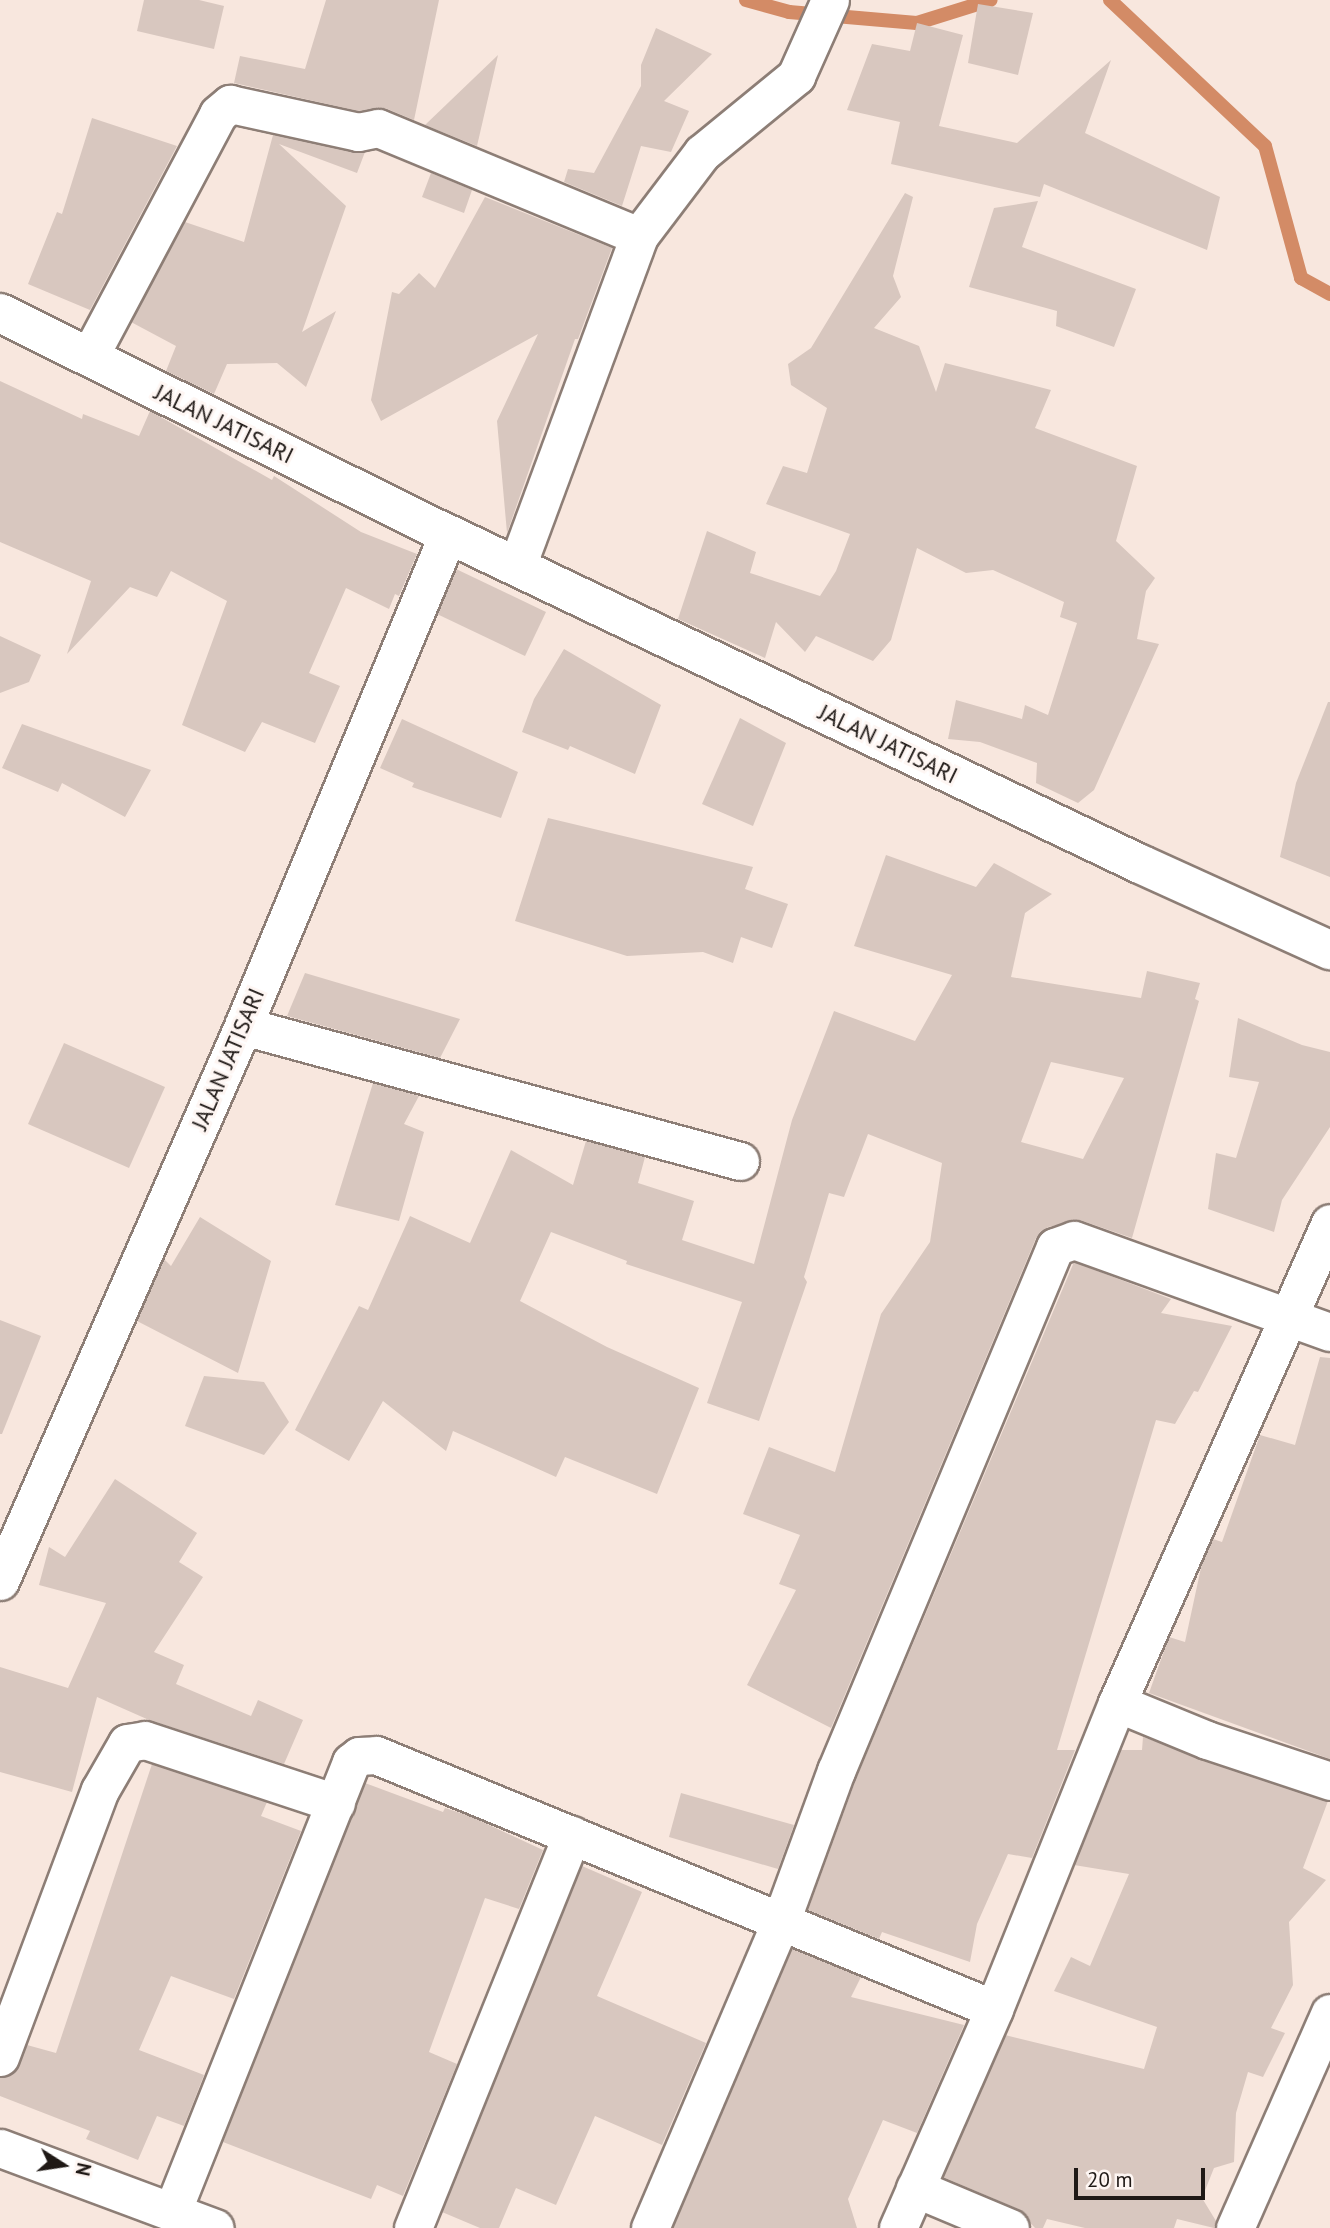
<!DOCTYPE html>
<style>
body{margin:0}
#map{position:relative;width:1330px;height:2228px;overflow:hidden;background:#f8e7de;font-family:"PT Sans",sans-serif}
div>[style]{position:absolute}
.stream>*{height:14px;margin:-7px;padding:0 7px;transform-origin:7px;border-radius:7px;background:#d38b66}
.building>*{inset:0;background:#d8c7bf}
.roads{filter:drop-shadow(2px 0 #8d7e76) drop-shadow(-2px 0 #8d7e76) drop-shadow(0 2px #8d7e76) drop-shadow(0 -2px #8d7e76)}
.street>*{height:37px;margin:-18.5px;padding:0 18.5px;transform-origin:18.5px;border-radius:18.5px;background:#fff}
.secondary>*{height:38px;margin:-19px;padding:0 19px;transform-origin:19px;border-radius:19px;background:#fff}
span{translate:-50% -50%;white-space:nowrap;text-align:center;line-height:1.15;-webkit-text-stroke:6px #fef6f3;paint-order:stroke}
.street-label{font-size:23px;color:#1f1916}
.north{position:absolute;left:28px;top:2130px;width:70px;height:70px;-webkit-text-stroke:5px #fef6f3;paint-order:stroke;rotate:102deg;font-size:19px;font-weight:700;line-height:28px;text-align:center;color:#1f1916}
.north::after{content:'';display:block;margin:auto;width:24px;height:32px;background:#1f1916;clip-path:polygon(50% 0,100% 100%,50% 72%,0 100%)}
.scale{position:absolute;left:1074px;top:2168px;width:131px;height:32px;box-sizing:border-box;border:4px solid #1f1916;border-top:0;padding-left:9px;font-size:21px;line-height:24px;white-space:nowrap;color:#1f1916;-webkit-text-stroke:5px #fef6f3;paint-order:stroke}
</style>
<div id="map">
<div class="stream">
<div style="left:746px;top:0;width:45px;rotate:15.6deg"></div>
<div style="left:789px;top:12px;width:128px;rotate:4.9deg"></div>
<div style="left:917px;top:23px;width:77px;rotate:-17.3deg"></div>
<div style="left:1110px;top:0;width:213px;rotate:43.3deg"></div>
<div style="left:1265px;top:146px;width:137px;rotate:74.7deg"></div>
<div style="left:1301px;top:278px;width:33px;rotate:29deg"></div>
</div>
<div class="building">
<div style="clip-path:polygon(144px 0,199px 0,224px 6px,214px 49px,137px 31px)"></div>
<div style="clip-path:polygon(326px 0,439px 0,414px 120px,385px 108px,358px 111px,234px 83px,240px 56px,305px 69px)"></div>
<div style="clip-path:polygon(978px 4px,1033px 13px,1018px 75px,968px 63px)"></div>
<div style="clip-path:polygon(917px 23px,963px 35px,939px 126px,1017px 143px,1111px 60px,1085px 133px,1220px 197px,1207px 250px,1044px 184px,1040px 197px,891px 164px,900px 122px,847px 110px,872px 44px,910px 51px)"></div>
<div style="clip-path:polygon(656px 28px,712px 54px,664px 101px,689px 111px,671px 152px,641px 146px,622px 206px,564px 182px,568px 169px,594px 173px,641px 86px,641px 65px)"></div>
<div style="clip-path:polygon(498px 55px,477px 146px,425px 125px)"></div>
<div style="clip-path:polygon(92px 118px,177px 146px,90px 310px,28px 284px,57px 212px,62px 214px)"></div>
<div style="clip-path:polygon(273px 135px,365px 152px,357px 173px,279px 144px,346px 206px,302px 332px,336px 311px,306px 387px,277px 363px,227px 364px,214px 394px,166px 371px,176px 346px,131px 322px,185px 222px,244px 242px)"></div>
<div style="clip-path:polygon(431px 173px,472px 190px,464px 213px,422px 197px)"></div>
<div style="clip-path:polygon(905px 193px,913px 197px,893px 276px,901px 297px,874px 328px,919px 346px,936px 392px,945px 363px,1051px 390px,1035px 428px,1137px 466px,1116px 541px,1155px 578px,1146px 591px,1137px 639px,1159px 644px,1094px 790px,1078px 803px,1036px 783px,1037px 763px,980px 742px,948px 739px,956px 700px,1022px 719px,1025px 705px,1048px 715px,1077px 623px,1060px 617px,1064px 602px,993px 570px,966px 573px,917px 548px,891px 640px,873px 661px,816px 636px,805px 652px,776px 622px,765px 658px,678px 619px,707px 531px,756px 552px,750px 573px,820px 596px,836px 571px,850px 534px,766px 504px,783px 466px,807px 473px,827px 408px,791px 385px,788px 364px,811px 348px)"></div>
<div style="clip-path:polygon(485px 197px,612px 248px,578px 339px,575px 339px,507px 533px,497px 421px,538px 334px,381px 421px,371px 400px,392px 292px,399px 294px,419px 273px,435px 288px)"></div>
<div style="clip-path:polygon(1038px 201px,1022px 247px,1136px 289px,1114px 347px,1056px 326px,1057px 311px,969px 287px,994px 208px)"></div>
<div style="clip-path:polygon(0 381px,82px 419px,83px 414px,139px 436px,150px 411px,272px 480px,274px 476px,361px 532px,417px 554px,399px 596px,395px 594px,389px 609px,346px 588px,309px 673px,340px 686px,315px 743px,262px 722px,245px 752px,182px 725px,227px 601px,171px 571px,157px 597px,130px 587px,67px 654px,91px 581px,0 542px)"></div>
<div style="clip-path:polygon(456px 569px,546px 612px,525px 656px,437px 614px)"></div>
<div style="clip-path:polygon(0 636px,41px 655px,29px 682px,0 693px)"></div>
<div style="clip-path:polygon(564px 649px,661px 705px,635px 774px,570px 746px,568px 750px,522px 732px,534px 699px)"></div>
<div style="clip-path:polygon(1328px 702px,1330px 702px,1330px 877px,1280px 857px,1296px 783px)"></div>
<div style="clip-path:polygon(740px 718px,786px 743px,753px 826px,702px 804px)"></div>
<div style="clip-path:polygon(402px 719px,518px 772px,501px 818px,412px 787px,414px 783px,380px 768px)"></div>
<div style="clip-path:polygon(22px 724px,151px 770px,125px 817px,62px 783px,58px 792px,2px 768px)"></div>
<div style="clip-path:polygon(548px 818px,753px 867px,745px 889px,788px 904px,772px 948px,741px 937px,733px 963px,703px 952px,627px 956px,515px 921px)"></div>
<div style="clip-path:polygon(evenodd,886px 855px,976px 887px,994px 863px,1052px 894px,1025px 913px,1011px 977px,1141px 998px,1147px 971px,1200px 983px,1195px 999px,1199px 1001px,1132px 1238px,1080px 1220px,1048px 1227px,1036px 1238px,831px 1728px,747px 1685px,796px 1590px,779px 1584px,800px 1535px,743px 1514px,769px 1447px,835px 1472px,881px 1314px,930px 1242px,942px 1163px,868px 1134px,844px 1197px,829px 1193px,804px 1277px,807px 1282px,759px 1421px,707px 1403px,742px 1302px,626px 1264px,627px 1261px,551px 1232px,520px 1301px,607px 1347px,699px 1388px,657px 1494px,565px 1457px,556px 1477px,453px 1431px,446px 1451px,383px 1401px,349px 1461px,295px 1430px,359px 1306px,368px 1310px,410px 1216px,470px 1243px,511px 1150px,573px 1185px,586px 1141px,645px 1157px,638px 1183px,694px 1201px,682px 1240px,754px 1264px,792px 1120px,834px 1011px,915px 1041px,952px 975px,854px 946px,886px 855px,1051px 1062px,1124px 1078px,1083px 1159px,1021px 1142px,1051px 1062px)"></div>
<div style="clip-path:polygon(305px 973px,460px 1019px,440px 1058px,287px 1016px)"></div>
<div style="clip-path:polygon(1238px 1018px,1302px 1045px,1330px 1052px,1330px 1127px,1282px 1200px,1274px 1232px,1208px 1209px,1216px 1153px,1236px 1158px,1259px 1082px,1229px 1077px)"></div>
<div style="clip-path:polygon(64px 1043px,165px 1087px,129px 1168px,28px 1124px)"></div>
<div style="clip-path:polygon(373px 1083px,419px 1096px,404px 1124px,424px 1132px,399px 1221px,335px 1205px)"></div>
<div style="clip-path:polygon(200px 1217px,271px 1261px,238px 1373px,137px 1321px,164px 1259px,171px 1266px)"></div>
<div style="clip-path:polygon(1074px 1262px,1171px 1299px,1161px 1313px,1232px 1326px,1198px 1392px,1194px 1391px,1175px 1424px,1156px 1420px,1057px 1750px,1075px 1750px,1032px 1858px,1008px 1854px,977px 1924px,970px 1962px,882px 1932px,879px 1939px,808px 1910px,856px 1779px)"></div>
<div style="clip-path:polygon(0 1320px,41px 1336px,2px 1434px,0 1434px)"></div>
<div style="clip-path:polygon(1320px 1357px,1330px 1358px,1330px 1759px,1149px 1693px,1169px 1637px,1185px 1642px,1202px 1563px,1213px 1539px,1222px 1542px,1260px 1435px,1295px 1445px)"></div>
<div style="clip-path:polygon(204px 1376px,264px 1382px,289px 1422px,264px 1455px,185px 1426px)"></div>
<div style="clip-path:polygon(115px 1479px,197px 1533px,179px 1562px,203px 1577px,154px 1652px,184px 1665px,176px 1684px,251px 1716px,258px 1700px,303px 1720px,284px 1764px,149px 1720px,97px 1697px,72px 1792px,0 1772px,0 1667px,68px 1688px,106px 1603px,39px 1585px,49px 1547px,65px 1557px)"></div>
<div style="clip-path:polygon(1143px 1737px,1328px 1801px,1303px 1868px,1326px 1880px,1289px 1922px,1293px 1985px,1271px 2028px,1285px 2033px,1263px 2077px,1248px 2072px,1236px 2113px,1234px 2162px,1214px 2168px,1202px 2198px,1216px 2221px,1214px 2228px,1177px 2219px,1174px 2228px,1085px 2228px,1047px 2219px,1043px 2228px,1035px 2228px,1018px 2209px,943px 2177px,1005px 2035px,1144px 2069px,1157px 2027px,1054px 1991px,1071px 1957px,1090px 1966px,1129px 1874px,1074px 1865px,1121px 1750px,1142px 1750px)"></div>
<div style="clip-path:polygon(152px 1764px,267px 1802px,261px 1816px,301px 1831px,234px 1999px,171px 1976px,139px 2050px,204px 2075px,184px 2126px,157px 2116px,138px 2160px,86px 2139px,90px 2131px,0 2096px,0 2077px,14px 2073px,27px 2045px,56px 2053px)"></div>
<div style="clip-path:polygon(365px 1783px,443px 1812px,445px 1808px,470px 1816px,543px 1850px,519px 1909px,485px 1898px,429px 2052px,457px 2064px,403px 2196px,377px 2185px,371px 2199px,223px 2142px)"></div>
<div style="clip-path:polygon(681px 1793px,794px 1825px,778px 1869px,669px 1837px)"></div>
<div style="clip-path:polygon(582px 1866px,642px 1892px,597px 1996px,706px 2043px,662px 2145px,595px 2116px,556px 2205px,516px 2188px,499px 2228px,480px 2228px,442px 2212px)"></div>
<div style="clip-path:polygon(792px 1949px,861px 1977px,851px 1997px,964px 2025px,917px 2133px,883px 2120px,848px 2199px,857px 2228px,673px 2228px)"></div>
</div>
<div class="roads">
<div class="street">
<div style="left:89px;top:357px;width:275px;rotate:-62deg"></div>
<div style="left:218px;top:114px;width:16px;rotate:-40deg"></div>
<div style="left:230px;top:104px;width:131px;rotate:12.3deg"></div>
<div style="left:358px;top:132px;width:20px;rotate:-11deg"></div>
<div style="left:378px;top:128px;width:282px;rotate:22.5deg"></div>
<div style="left:517px;top:566px;width:352px;rotate:-69.7deg"></div>
<div style="left:639px;top:236px;width:104px;rotate:-52.8deg"></div>
<div style="left:702px;top:153px;width:122px;rotate:-39.3deg"></div>
<div style="left:796px;top:76px;width:83px;rotate:-65.9deg"></div>
<div style="left:243px;top:1026px;width:515px;rotate:15.2deg"></div>
<div style="left:0;top:1581px;width:606px;rotate:-66.35deg"></div>
<div style="left:243px;top:1026px;width:533px;rotate:-67.38deg"></div>
<div style="left:1117px;top:1703px;width:97px;rotate:22.3deg"></div>
<div style="left:1207px;top:1740px;width:130px;rotate:18.4deg"></div>
<div style="left:0;top:2057px;width:285px;rotate:-69.5deg"></div>
<div style="left:100px;top:1790px;width:54px;rotate:-60.1deg"></div>
<div style="left:127px;top:1743px;width:18px;rotate:-9deg"></div>
<div style="left:145px;top:1740px;width:201px;rotate:18.3deg"></div>
<div style="left:0;top:2148px;width:229px;rotate:20.4deg"></div>
<div style="left:915px;top:2188px;width:103px;rotate:22.8deg"></div>
<div style="left:172px;top:2212px;width:484px;rotate:-68.3deg"></div>
<div style="left:351px;top:1762px;width:10px;rotate:-37deg"></div>
<div style="left:359px;top:1756px;width:17px;rotate:-3deg"></div>
<div style="left:376px;top:1755px;width:668px;rotate:22.34deg"></div>
<div style="left:413px;top:2228px;width:424px;rotate:-68deg"></div>
<div style="left:650px;top:2228px;width:334px;rotate:-66.9deg"></div>
<div style="left:781px;top:1921px;width:160px;rotate:-69.9deg"></div>
<div style="left:836px;top:1771px;width:568px;rotate:-67.32deg"></div>
<div style="left:1055px;top:1247px;width:20px;rotate:-20deg"></div>
<div style="left:1074px;top:1240px;width:272px;rotate:19.8deg"></div>
<div style="left:898px;top:2228px;width:239px;rotate:-66.3deg"></div>
<div style="left:994px;top:2009px;width:330px;rotate:-68.1deg"></div>
<div style="left:1117px;top:1703px;width:525px;rotate:-66.07deg"></div>
<div style="left:1235px;top:2228px;width:235px;rotate:-66.2deg"></div>
</div>
<div class="secondary">
<div style="left:0;top:313px;width:500px;rotate:26.3deg"></div>
<div style="left:448px;top:534px;width:767px;rotate:25.5deg"></div>
<div style="left:1140px;top:864px;width:209px;rotate:24.4deg"></div>
</div>
</div>
<div class="street-label">
<span style="left:224px;top:424px;rotate:26deg">JALAN JATISARI</span>
<span style="left:888px;top:744px;rotate:26deg">JALAN JATISARI</span>
<span style="left:228px;top:1059px;rotate:-67deg">JALAN JATISARI</span>
</div>
<div class="north">N</div>
<div class="scale">20 m</div>
</div>
